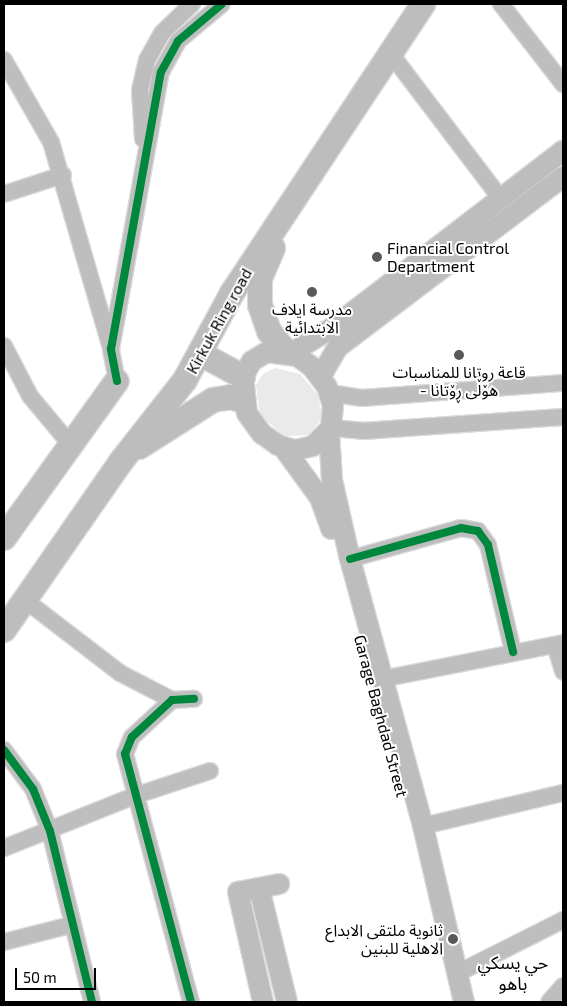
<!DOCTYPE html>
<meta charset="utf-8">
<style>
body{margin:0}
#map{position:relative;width:567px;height:1006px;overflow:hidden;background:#fff;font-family:"Exo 2","Noto Sans Arabic",sans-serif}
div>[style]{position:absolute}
.green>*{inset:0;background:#eaeaea}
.roads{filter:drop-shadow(1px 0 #dbdbdb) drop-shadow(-1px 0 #dbdbdb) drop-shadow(0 1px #dbdbdb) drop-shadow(0 -1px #dbdbdb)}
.minor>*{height:16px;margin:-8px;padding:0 8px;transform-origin:8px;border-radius:8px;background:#bebebe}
.major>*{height:20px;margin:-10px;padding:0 10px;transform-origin:10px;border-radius:10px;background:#bdbdbd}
.highway>*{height:24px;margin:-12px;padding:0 12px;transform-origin:12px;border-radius:12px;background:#bdbdbd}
.cycleway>*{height:8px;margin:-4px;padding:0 4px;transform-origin:4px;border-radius:4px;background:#00873e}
.dots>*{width:14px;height:14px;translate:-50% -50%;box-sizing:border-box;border:2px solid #fff;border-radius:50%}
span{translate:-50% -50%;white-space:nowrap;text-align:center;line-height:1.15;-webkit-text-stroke:4px #fff;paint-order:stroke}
.poi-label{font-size:16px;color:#000}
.left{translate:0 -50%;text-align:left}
.right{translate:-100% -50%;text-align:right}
.street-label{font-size:16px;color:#000}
.neighbourhood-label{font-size:18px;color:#000}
.frame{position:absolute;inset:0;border:5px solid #000;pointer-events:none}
.scale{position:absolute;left:15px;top:968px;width:81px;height:22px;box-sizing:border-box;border:2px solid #000;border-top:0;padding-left:6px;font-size:15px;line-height:18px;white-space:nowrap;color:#000;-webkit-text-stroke:4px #fff;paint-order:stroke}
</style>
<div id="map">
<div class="green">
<div style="clip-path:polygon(275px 368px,300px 374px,318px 395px,322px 417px,310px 435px,284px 436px,260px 415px,256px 385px,263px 374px)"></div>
</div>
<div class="roads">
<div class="minor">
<div style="left:501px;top:4px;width:101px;rotate:52.2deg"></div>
<div style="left:391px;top:54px;width:182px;rotate:52.8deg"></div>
<div style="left:4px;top:60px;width:95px;rotate:60.2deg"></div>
<div style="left:51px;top:142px;width:211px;rotate:73.8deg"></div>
<div style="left:143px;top:139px;width:49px;rotate:-93.5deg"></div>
<div style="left:140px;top:90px;width:31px;rotate:-77deg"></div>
<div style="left:147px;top:60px;width:31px;rotate:-61deg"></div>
<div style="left:162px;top:33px;width:42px;rotate:-44deg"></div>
<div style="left:4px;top:194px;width:62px;rotate:-17.9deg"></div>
<div style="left:4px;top:346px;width:56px;rotate:62.5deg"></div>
<div style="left:30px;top:396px;width:62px;rotate:50.2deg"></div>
<div style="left:117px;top:381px;width:33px;rotate:-101deg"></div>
<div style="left:111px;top:349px;width:281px;rotate:-79.8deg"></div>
<div style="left:161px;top:72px;width:35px;rotate:-61deg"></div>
<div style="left:178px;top:41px;width:57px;rotate:-40.1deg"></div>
<div style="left:330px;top:393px;width:32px;rotate:9deg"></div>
<div style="left:362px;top:398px;width:202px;rotate:-4.3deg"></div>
<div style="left:331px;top:428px;width:32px;rotate:5deg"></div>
<div style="left:363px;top:431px;width:200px;rotate:-4deg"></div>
<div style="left:350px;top:559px;width:115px;rotate:-15.6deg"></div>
<div style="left:461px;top:528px;width:17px;rotate:10deg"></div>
<div style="left:478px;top:531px;width:17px;rotate:54deg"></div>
<div style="left:488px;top:545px;width:110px;rotate:76.8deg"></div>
<div style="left:25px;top:600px;width:120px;rotate:37.5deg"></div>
<div style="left:120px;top:673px;width:59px;rotate:27.4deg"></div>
<div style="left:555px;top:645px;width:28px;rotate:73deg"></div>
<div style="left:382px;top:679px;width:185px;rotate:-11.2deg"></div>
<div style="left:4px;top:750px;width:49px;rotate:53.4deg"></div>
<div style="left:33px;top:789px;width:45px;rotate:68deg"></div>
<div style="left:50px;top:831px;width:176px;rotate:76.2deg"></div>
<div style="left:423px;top:826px;width:144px;rotate:-13.3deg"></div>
<div style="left:4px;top:848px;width:140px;rotate:-21.8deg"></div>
<div style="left:134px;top:796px;width:80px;rotate:-18.2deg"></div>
<div style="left:4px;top:942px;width:69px;rotate:-14.2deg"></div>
<div style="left:458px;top:973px;width:118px;rotate:-26.8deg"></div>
<div style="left:191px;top:1002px;width:257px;rotate:-104.9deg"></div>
<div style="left:125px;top:754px;width:18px;rotate:-68deg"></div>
<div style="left:132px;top:737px;width:54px;rotate:-42.8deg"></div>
<div style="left:172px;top:700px;width:22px;rotate:-3deg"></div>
<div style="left:549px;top:1002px;width:21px;rotate:-49deg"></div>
</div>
<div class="major">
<div style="left:267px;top:352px;width:30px;rotate:8deg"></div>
<div style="left:297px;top:356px;width:19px;rotate:36deg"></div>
<div style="left:312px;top:367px;width:25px;rotate:53deg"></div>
<div style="left:327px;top:387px;width:19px;rotate:72deg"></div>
<div style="left:333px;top:405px;width:23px;rotate:95deg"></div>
<div style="left:331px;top:428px;width:25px;rotate:135deg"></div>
<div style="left:313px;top:446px;width:18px;rotate:167deg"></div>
<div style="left:295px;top:450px;width:18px;rotate:-164deg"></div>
<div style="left:278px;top:445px;width:19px;rotate:-145deg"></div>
<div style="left:262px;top:434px;width:26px;rotate:-126deg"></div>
<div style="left:247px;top:413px;width:36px;rotate:-96deg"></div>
<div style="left:243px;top:377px;width:18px;rotate:-61deg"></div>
<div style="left:252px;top:361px;width:17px;rotate:-31deg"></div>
<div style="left:291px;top:353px;width:48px;rotate:-31.4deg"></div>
<div style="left:332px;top:328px;width:291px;rotate:-37.5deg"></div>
<div style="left:321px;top:376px;width:34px;rotate:-60deg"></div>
<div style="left:338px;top:347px;width:282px;rotate:-37.1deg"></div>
<div style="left:329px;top:431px;width:49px;rotate:86.5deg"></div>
<div style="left:332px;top:480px;width:81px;rotate:77.2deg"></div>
<div style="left:350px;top:559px;width:277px;rotate:74.7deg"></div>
<div style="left:423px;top:826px;width:181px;rotate:76.9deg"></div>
<div style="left:283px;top:447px;width:63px;rotate:54deg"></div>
<div style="left:320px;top:498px;width:33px;rotate:70deg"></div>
<div style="left:259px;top:888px;width:117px;rotate:76.2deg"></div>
<div style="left:263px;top:1002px;width:113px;rotate:-102.8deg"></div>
<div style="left:238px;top:892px;width:42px;rotate:-11deg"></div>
</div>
<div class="highway">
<div style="left:273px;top:248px;width:34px;rotate:113deg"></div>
<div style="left:260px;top:279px;width:26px;rotate:90deg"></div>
<div style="left:260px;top:305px;width:28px;rotate:71deg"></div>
<div style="left:269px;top:331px;width:27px;rotate:51deg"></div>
<div style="left:201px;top:354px;width:48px;rotate:28.7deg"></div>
<div style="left:139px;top:447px;width:88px;rotate:-32.4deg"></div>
<div style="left:213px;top:400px;width:18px;rotate:-9deg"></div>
<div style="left:231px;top:397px;width:13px;rotate:18deg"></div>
<div style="left:4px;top:538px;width:193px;rotate:-54.3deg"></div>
<div style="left:4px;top:630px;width:208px;rotate:-55.2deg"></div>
<div style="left:123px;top:459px;width:100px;rotate:-51.9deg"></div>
<div style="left:185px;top:380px;width:99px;rotate:-61.6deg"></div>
<div style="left:232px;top:293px;width:346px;rotate:-56.5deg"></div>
</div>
</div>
<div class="cycleway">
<div style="left:117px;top:381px;width:33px;rotate:-101deg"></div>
<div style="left:111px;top:349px;width:281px;rotate:-79.8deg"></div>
<div style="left:161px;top:72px;width:35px;rotate:-61deg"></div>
<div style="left:178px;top:41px;width:57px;rotate:-40.1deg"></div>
<div style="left:350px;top:559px;width:115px;rotate:-15.6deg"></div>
<div style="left:461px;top:528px;width:17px;rotate:10deg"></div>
<div style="left:478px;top:531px;width:17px;rotate:54deg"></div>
<div style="left:488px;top:545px;width:110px;rotate:76.8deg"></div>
<div style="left:4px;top:750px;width:49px;rotate:53.4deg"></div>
<div style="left:33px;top:789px;width:45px;rotate:68deg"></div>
<div style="left:50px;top:831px;width:176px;rotate:76.2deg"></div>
<div style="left:191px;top:1002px;width:257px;rotate:-104.9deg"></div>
<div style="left:125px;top:754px;width:18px;rotate:-68deg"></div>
<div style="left:132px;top:737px;width:54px;rotate:-42.8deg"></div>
<div style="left:172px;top:700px;width:22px;rotate:-3deg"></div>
</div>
<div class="dots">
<div style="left:377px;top:257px;background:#595959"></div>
<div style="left:312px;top:292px;background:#595959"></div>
<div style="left:459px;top:355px;background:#595959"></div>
<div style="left:453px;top:939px;background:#595959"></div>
</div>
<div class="poi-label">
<span class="left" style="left:387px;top:257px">Financial Control<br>Department</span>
<span style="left:312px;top:318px">مدرسة ايلاف<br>الابتدائية</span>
<span style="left:459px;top:381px">قاعة روتانا للمناسبات<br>- هۆڵی ڕۆتانا</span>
<span class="right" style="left:443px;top:939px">ثانوية ملتقى الابداع<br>الاهلية للبنين</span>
</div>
<div class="street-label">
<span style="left:219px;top:321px;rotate:-61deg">Kirkuk Ring road</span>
<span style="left:381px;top:716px;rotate:75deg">Garage Baghdad Street</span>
</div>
<div class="neighbourhood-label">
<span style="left:513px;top:973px">حي يسكي<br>باهو</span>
</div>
<div class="frame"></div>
<div class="scale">50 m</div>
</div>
